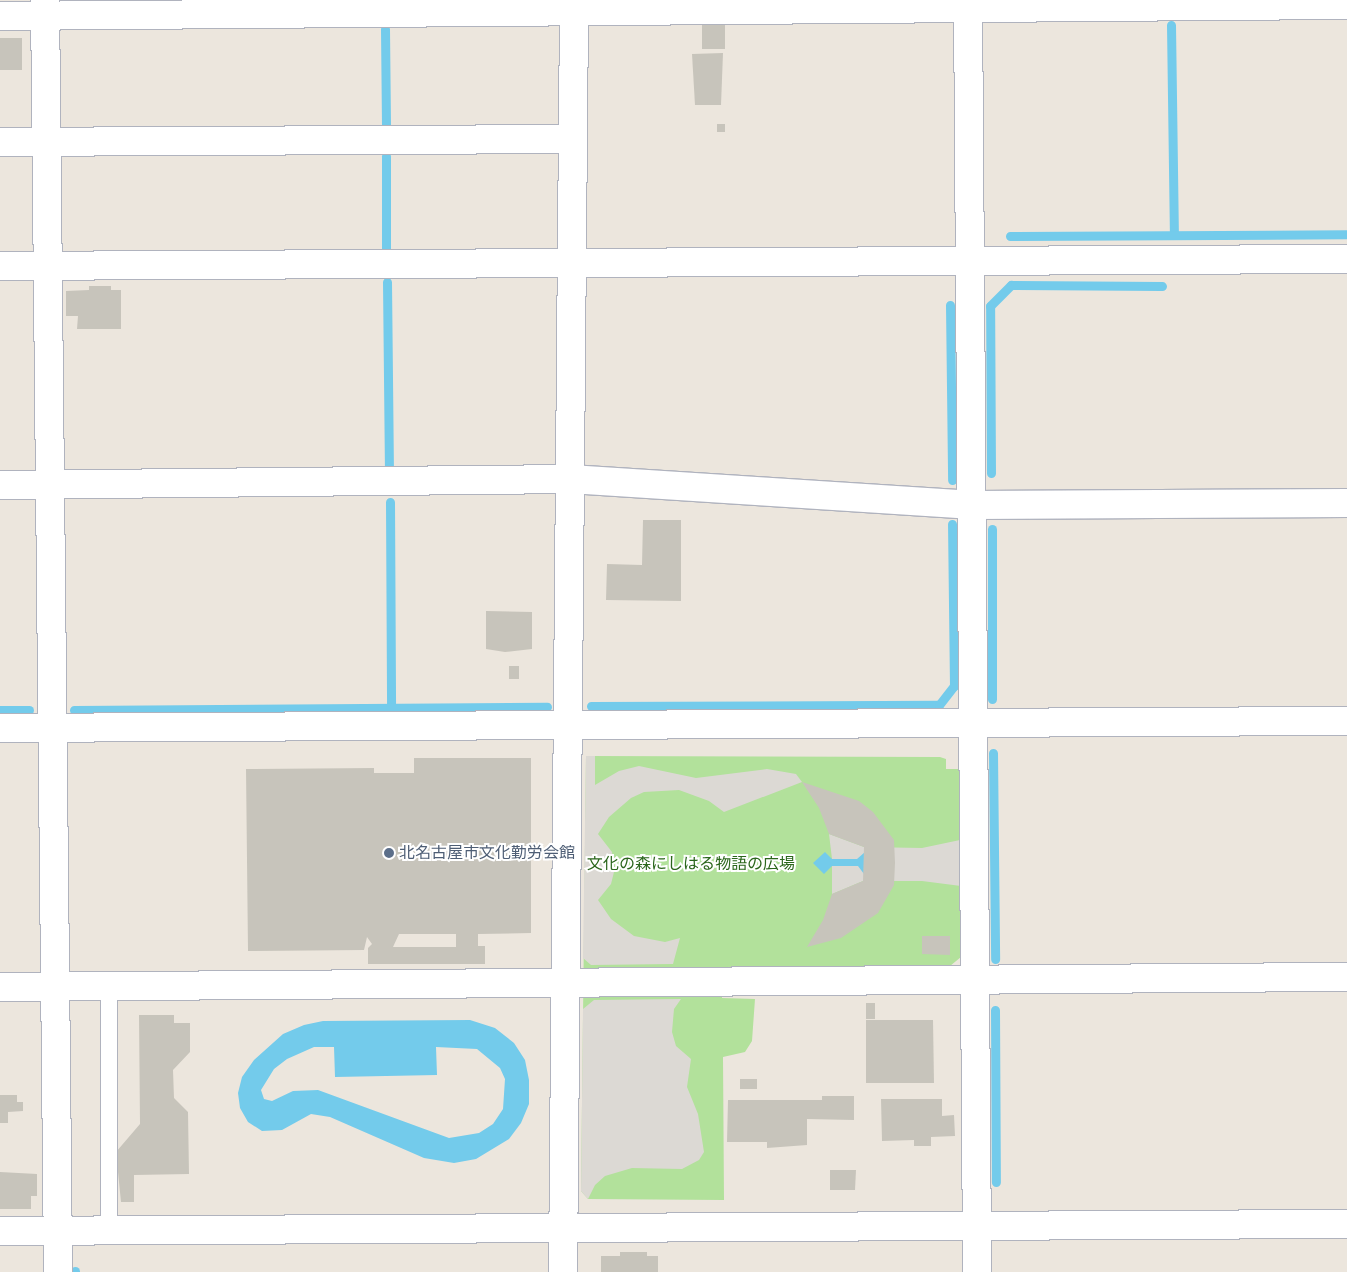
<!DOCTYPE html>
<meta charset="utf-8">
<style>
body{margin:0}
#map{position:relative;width:1347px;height:1272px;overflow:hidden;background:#ece6dd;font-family:"Nunito Sans","Noto Sans JP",sans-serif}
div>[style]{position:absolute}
.green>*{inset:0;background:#b2e19b}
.plaza>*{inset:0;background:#dcd9d4}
.water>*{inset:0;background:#73cbeb}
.stream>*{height:9px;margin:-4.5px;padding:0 4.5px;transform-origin:4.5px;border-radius:4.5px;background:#73cbeb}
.building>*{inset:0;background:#c7c4bb}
.roads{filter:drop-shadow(1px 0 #b0b3be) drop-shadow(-1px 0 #b0b3be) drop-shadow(0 1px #b0b3be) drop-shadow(0 -1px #b0b3be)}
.lane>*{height:16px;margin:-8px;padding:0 8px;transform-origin:8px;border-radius:8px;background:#fff}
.street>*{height:28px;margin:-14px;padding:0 14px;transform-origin:14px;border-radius:14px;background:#fff}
.dots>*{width:14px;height:14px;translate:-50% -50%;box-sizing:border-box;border:2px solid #fff;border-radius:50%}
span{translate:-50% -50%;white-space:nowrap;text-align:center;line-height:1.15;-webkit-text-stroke:4px #fff;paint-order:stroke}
.service-label{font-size:16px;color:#4e5e75}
.left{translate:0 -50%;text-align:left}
.park-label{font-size:16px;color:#2b661c}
</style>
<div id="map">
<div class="green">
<div style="clip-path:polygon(586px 756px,940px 757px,946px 759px,946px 769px,959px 769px,961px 957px,950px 966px,722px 967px,722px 998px,755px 999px,752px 1041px,745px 1052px,723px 1057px,724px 1200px,588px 1199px,581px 1191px)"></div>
</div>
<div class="plaza">
<div style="clip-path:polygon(586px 756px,595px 756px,595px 785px,619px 771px,639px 766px,696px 778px,767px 769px,796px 774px,802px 782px,724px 812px,709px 801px,679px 790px,644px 792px,631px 798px,609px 817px,598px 834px,612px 852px,614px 872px,611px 884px,598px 900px,611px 919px,634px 936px,665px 942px,680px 938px,673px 964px,591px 965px,583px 958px)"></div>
<div style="clip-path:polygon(829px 834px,864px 847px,922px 848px,960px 840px,961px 886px,922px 881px,863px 881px,832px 894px,832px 866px,858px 866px,857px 859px,832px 859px)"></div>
<div style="clip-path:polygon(681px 999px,674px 1009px,672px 1032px,676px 1046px,691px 1059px,687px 1087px,698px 1114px,704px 1152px,699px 1160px,682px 1169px,632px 1168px,605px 1176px,595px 1185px,588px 1199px,581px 1191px,583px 1009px,594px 1000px)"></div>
</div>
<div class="water">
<div style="clip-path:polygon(825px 852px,832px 859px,857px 859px,865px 852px,864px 874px,858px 866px,832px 866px,824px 874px,813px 863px)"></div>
<div style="clip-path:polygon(evenodd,470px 1020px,495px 1028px,514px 1043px,525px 1060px,529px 1080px,529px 1104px,521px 1123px,509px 1139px,476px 1159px,454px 1163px,424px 1158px,330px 1117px,311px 1114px,282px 1130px,262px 1131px,248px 1122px,240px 1108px,238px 1093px,242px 1077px,254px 1060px,283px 1034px,304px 1025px,323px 1021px,470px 1020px,314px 1047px,334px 1047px,335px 1077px,437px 1075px,436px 1047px,477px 1049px,500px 1068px,505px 1079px,503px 1109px,493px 1124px,479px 1133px,449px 1138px,318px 1090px,293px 1091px,272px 1101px,264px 1099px,261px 1090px,274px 1069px,287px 1059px,314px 1047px)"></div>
</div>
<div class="stream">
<div style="left:1171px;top:25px;width:210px;rotate:89.2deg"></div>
<div style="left:385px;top:29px;width:98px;rotate:89.4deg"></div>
<div style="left:386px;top:156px;width:97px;rotate:90deg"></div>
<div style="left:1010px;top:236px;width:337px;rotate:-0.3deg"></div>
<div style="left:387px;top:282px;width:186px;rotate:89.4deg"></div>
<div style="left:950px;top:305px;width:175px;rotate:89.3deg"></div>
<div style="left:991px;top:473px;width:167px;rotate:-90.3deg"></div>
<div style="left:990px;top:306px;width:30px;rotate:-45deg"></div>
<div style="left:1011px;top:285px;width:151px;rotate:0.4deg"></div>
<div style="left:390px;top:502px;width:206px;rotate:89.7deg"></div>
<div style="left:992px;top:529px;width:170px;rotate:90deg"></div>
<div style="left:591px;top:706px;width:348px;rotate:-0.2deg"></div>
<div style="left:939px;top:705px;width:24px;rotate:-52deg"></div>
<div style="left:954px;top:686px;width:162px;rotate:-90.7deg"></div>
<div style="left:0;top:710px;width:29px"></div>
<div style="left:74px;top:710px;width:473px;rotate:-0.4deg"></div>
<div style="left:993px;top:753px;width:206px;rotate:89.4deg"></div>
<div style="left:995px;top:1010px;width:172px;rotate:89.7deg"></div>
<div style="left:75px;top:1271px;width:1px;rotate:90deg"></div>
</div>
<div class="building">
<div style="clip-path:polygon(702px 24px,725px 24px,725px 49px,702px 49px)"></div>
<div style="clip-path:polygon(0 38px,22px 38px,22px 70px,0 70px)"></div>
<div style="clip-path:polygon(723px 53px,721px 105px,695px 105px,692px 54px)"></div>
<div style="clip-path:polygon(717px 124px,725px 124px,725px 132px,717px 132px)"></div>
<div style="clip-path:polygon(89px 286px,111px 286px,111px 290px,121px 290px,121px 329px,77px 329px,78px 316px,66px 316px,66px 291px,89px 290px)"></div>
<div style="clip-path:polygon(643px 520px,681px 520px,681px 601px,606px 600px,607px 564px,642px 565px)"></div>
<div style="clip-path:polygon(486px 611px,532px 612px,532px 649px,505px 652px,486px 649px)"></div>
<div style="clip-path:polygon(509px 666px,519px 666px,519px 679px,509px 679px)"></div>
<div style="clip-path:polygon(evenodd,414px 758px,531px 758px,531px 933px,478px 934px,478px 946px,485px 946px,485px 964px,368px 964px,368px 948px,372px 944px,367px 937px,364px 950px,248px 951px,246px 769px,374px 768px,374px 773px,414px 773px,414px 758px,399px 934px,456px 934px,456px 947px,393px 947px,399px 934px)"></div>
<div style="clip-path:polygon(802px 782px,859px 801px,873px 812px,894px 840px,895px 863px,894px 885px,878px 913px,841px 938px,807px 947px,823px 920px,832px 894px,863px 881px,864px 847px,829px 834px,819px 808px)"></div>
<div style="clip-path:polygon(922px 936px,950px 936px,950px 955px,922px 954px)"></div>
<div style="clip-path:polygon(866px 1003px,875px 1003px,875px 1019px,866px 1019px)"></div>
<div style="clip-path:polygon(139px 1015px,174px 1015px,174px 1023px,190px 1023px,190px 1052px,173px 1070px,174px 1098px,188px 1112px,189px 1174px,134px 1175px,134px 1202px,121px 1202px,116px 1152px,140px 1124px)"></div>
<div style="clip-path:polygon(866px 1020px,933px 1020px,934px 1083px,866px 1083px)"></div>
<div style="clip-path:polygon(740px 1079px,757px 1079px,757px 1089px,740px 1089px)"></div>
<div style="clip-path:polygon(0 1095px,17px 1095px,17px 1102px,23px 1102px,23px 1111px,8px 1112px,8px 1123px,0 1123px)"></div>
<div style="clip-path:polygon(822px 1096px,854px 1096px,854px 1120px,807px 1119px,807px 1145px,767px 1148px,767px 1142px,727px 1142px,728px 1100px,822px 1100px)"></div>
<div style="clip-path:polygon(881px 1099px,942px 1099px,942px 1116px,954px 1115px,955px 1136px,931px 1137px,931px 1146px,914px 1146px,914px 1140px,882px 1141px)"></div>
<div style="clip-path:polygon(830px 1170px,856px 1170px,855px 1190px,830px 1190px)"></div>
<div style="clip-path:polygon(0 1172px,37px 1174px,37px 1196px,31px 1196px,31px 1209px,0 1209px)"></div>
<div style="clip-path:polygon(620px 1252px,647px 1252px,647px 1256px,658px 1256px,658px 1272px,601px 1272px,601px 1256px,620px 1256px)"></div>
</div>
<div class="roads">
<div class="lane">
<div style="left:109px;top:986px;width:244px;rotate:90deg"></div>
</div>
<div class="street">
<div style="left:45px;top:0;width:1272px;rotate:89.41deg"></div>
<div style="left:968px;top:0;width:1272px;rotate:89.59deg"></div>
<div style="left:0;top:16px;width:1347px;rotate:-0.47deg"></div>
<div style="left:0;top:142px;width:573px;rotate:-0.3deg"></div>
<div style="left:0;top:266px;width:1347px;rotate:-0.3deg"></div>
<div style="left:0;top:485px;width:570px;rotate:-0.6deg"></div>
<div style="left:570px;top:479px;width:404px;rotate:3.7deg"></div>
<div style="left:973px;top:505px;width:374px;rotate:-0.3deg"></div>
<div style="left:0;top:728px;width:1347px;rotate:-0.3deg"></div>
<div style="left:0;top:987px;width:1347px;rotate:-0.43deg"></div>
<div style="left:0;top:1231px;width:1347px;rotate:-0.3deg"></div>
<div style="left:563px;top:1272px;width:1272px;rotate:-89.5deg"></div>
</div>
</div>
<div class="dots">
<div style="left:389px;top:853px;background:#5c6f8a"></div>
</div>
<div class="service-label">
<span class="left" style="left:399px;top:853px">北名古屋市文化勤労会館</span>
</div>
<div class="park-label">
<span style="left:691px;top:864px">文化の森にしはる物語の広場</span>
</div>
</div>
